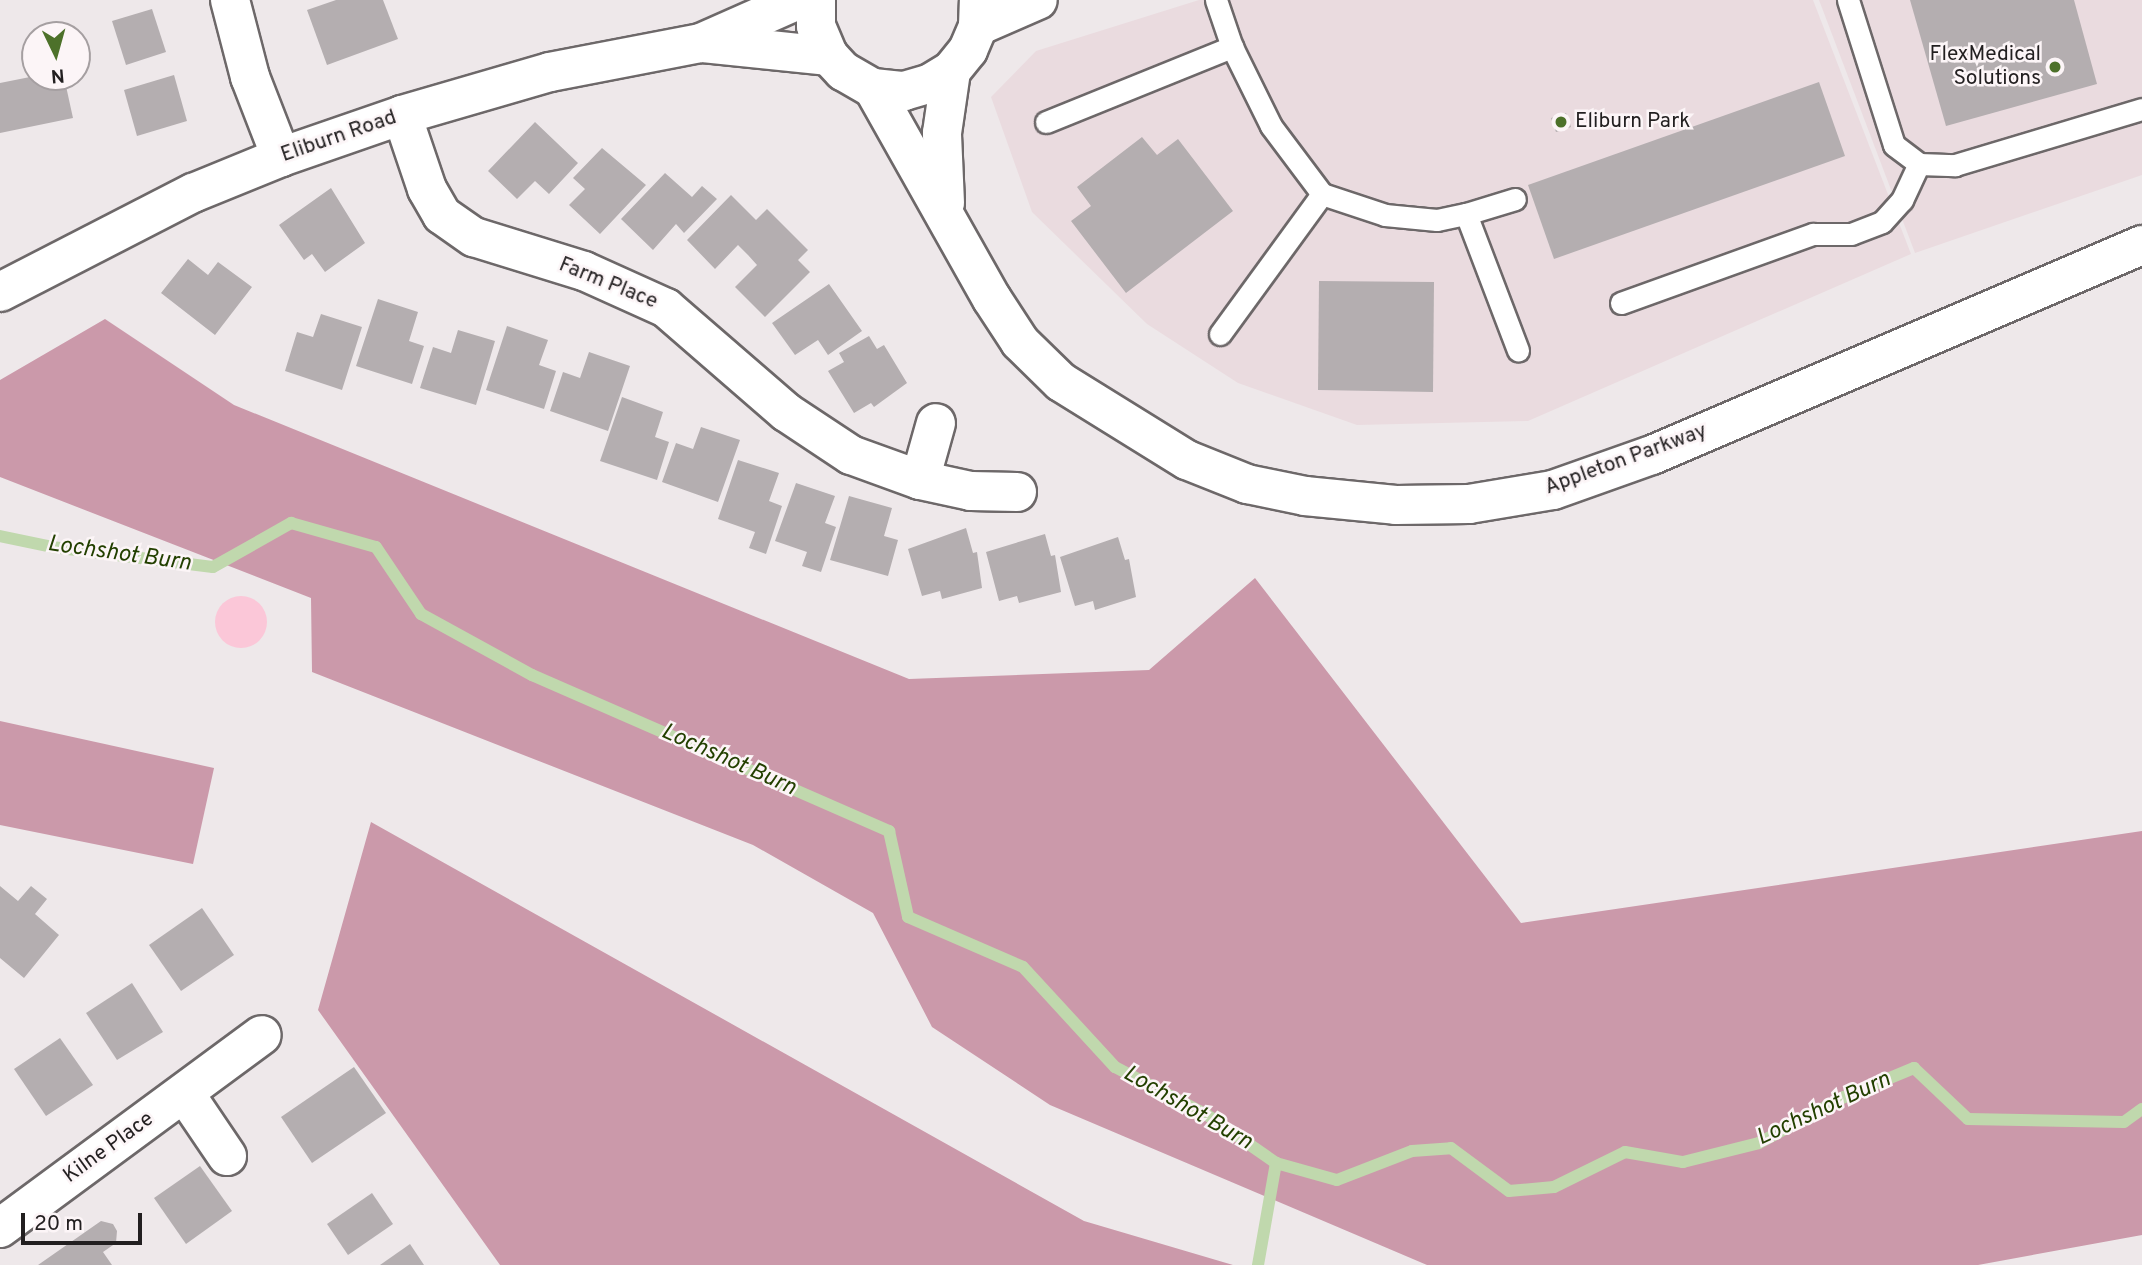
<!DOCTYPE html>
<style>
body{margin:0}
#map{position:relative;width:2142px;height:1265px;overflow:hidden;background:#eee8ea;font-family:Overpass,sans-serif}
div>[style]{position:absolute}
.built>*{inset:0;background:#eadbdf}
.green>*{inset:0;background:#fbc7d8}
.round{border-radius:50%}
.forest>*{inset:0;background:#cb99aa}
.stream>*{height:12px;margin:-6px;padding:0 6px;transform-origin:6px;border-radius:6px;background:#c0d8ad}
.building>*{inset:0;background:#b4aeb0}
.roads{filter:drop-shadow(2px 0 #6d6869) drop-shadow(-2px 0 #6d6869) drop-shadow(0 2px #6d6869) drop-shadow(0 -2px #6d6869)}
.lane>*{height:21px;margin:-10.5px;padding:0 10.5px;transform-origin:10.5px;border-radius:10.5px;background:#fff}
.street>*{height:38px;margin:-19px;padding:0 19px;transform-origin:19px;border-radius:19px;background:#fff}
.secondary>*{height:38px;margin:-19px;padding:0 19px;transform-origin:19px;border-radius:19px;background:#fff}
.dots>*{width:19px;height:19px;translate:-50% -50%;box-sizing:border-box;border:4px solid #fcf5f7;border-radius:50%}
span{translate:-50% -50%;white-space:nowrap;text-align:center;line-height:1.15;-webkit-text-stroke:5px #fcf5f7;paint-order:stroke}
.poi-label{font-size:21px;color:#221f20}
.right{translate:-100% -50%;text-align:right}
.left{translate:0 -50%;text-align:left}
.street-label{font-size:21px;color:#221f20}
.water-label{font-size:23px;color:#234000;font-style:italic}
.north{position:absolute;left:21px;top:21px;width:70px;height:70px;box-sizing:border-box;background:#fcf5f7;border:2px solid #a59fa1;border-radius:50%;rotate:175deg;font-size:19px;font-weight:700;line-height:28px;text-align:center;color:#221f20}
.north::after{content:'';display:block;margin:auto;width:24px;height:32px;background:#4d712a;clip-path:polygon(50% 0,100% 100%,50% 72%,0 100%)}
.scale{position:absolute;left:21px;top:1213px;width:121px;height:32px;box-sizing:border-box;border:4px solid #221f20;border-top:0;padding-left:9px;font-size:21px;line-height:24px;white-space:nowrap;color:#221f20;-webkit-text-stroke:5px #fcf5f7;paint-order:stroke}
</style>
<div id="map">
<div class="built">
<div style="clip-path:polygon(1199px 0,1813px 0,1911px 254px,1528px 421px,1357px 425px,1238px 383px,1147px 324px,1032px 212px,991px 97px,1036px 51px)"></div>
<div style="clip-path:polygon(1819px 0,2142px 0,2142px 175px,1915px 253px)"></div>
</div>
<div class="green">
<div class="round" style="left:215px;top:596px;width:52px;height:52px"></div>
</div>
<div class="forest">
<div style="clip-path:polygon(105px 319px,234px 405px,909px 679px,1149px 670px,1255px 578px,1521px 923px,2142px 831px,2142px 1235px,1978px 1265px,1427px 1265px,1050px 1105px,932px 1027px,873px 913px,753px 845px,312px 672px,311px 598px,0 477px,0 380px)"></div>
<div style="clip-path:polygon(0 721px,214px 768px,193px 864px,0 825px)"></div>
<div style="clip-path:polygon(371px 822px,1084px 1221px,1233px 1265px,500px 1265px,318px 1010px)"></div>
</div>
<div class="stream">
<div style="left:0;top:536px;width:53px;rotate:11.9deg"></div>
<div style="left:52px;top:547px;width:162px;rotate:7.1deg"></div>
<div style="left:213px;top:567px;width:90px;rotate:-29.4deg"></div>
<div style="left:291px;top:523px;width:88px;rotate:15.8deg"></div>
<div style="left:376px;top:547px;width:81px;rotate:56.1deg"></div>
<div style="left:421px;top:614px;width:127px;rotate:28.8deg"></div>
<div style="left:532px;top:675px;width:390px;rotate:23.6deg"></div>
<div style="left:889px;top:831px;width:88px;rotate:77.5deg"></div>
<div style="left:908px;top:917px;width:125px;rotate:23.5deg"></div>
<div style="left:1023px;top:967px;width:136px;rotate:47.4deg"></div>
<div style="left:1115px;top:1067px;width:104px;rotate:27.6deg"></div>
<div style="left:1207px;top:1115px;width:84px;rotate:34.8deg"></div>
<div style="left:1276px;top:1163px;width:63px;rotate:15.6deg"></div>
<div style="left:1337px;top:1180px;width:80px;rotate:-21.1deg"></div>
<div style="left:1412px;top:1151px;width:39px;rotate:-4deg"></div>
<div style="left:1451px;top:1148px;width:72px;rotate:36.6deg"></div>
<div style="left:1509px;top:1191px;width:45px;rotate:-5.1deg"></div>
<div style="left:1554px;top:1187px;width:79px;rotate:-26.2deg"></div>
<div style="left:1625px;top:1152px;width:59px;rotate:9.8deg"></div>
<div style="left:1683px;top:1162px;width:78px;rotate:-14deg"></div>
<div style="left:1759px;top:1143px;width:97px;rotate:-28.4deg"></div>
<div style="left:1844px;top:1097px;width:76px;rotate:-22.5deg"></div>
<div style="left:1914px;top:1068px;width:74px;rotate:43.4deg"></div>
<div style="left:1968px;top:1119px;width:156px;rotate:1.1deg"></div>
<div style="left:2124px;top:1122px;width:22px;rotate:-36deg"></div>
<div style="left:1258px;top:1265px;width:104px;rotate:-80deg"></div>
</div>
<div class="building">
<div style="clip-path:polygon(336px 0,383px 0,398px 39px,327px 65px,307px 10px)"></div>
<div style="clip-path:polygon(1910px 0,2074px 0,2097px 84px,1946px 126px)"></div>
<div style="clip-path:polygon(152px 9px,166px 52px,126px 65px,112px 21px)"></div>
<div style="clip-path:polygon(174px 75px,187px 121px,137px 136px,124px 90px)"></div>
<div style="clip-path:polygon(30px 77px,64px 77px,73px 118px,0 133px,0 83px)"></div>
<div style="clip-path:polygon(1819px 82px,1845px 156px,1554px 259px,1528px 185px)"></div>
<div style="clip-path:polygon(1566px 113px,1571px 127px,1556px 132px,1551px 118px)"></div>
<div style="clip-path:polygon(535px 122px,578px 163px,549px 194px,535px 181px,517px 199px,488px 171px)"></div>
<div style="clip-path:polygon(1142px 137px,1157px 155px,1178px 139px,1233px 211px,1126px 293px,1071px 221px,1091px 206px,1077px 187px)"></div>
<div style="clip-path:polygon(602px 148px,646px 185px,600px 234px,569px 205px,585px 189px,573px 178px)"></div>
<div style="clip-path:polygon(665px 173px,692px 197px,702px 186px,717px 199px,684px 233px,676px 224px,653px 250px,621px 219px)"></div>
<div style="clip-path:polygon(331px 188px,365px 243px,325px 272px,312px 254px,304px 260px,279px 225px)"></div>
<div style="clip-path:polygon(731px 195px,756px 220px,767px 209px,808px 250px,798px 260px,810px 272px,765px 317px,735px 287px,757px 265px,748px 255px,738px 245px,715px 269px,687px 240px)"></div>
<div style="clip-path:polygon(188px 259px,208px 275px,218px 262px,252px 287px,215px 335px,161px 293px)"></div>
<div style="clip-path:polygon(1319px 281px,1434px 282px,1433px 392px,1318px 390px)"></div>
<div style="clip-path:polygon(829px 284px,862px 331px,828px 355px,818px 340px,795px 355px,772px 323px)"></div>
<div style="clip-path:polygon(378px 299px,418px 312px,409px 341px,424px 346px,412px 384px,356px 366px)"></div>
<div style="clip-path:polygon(321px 314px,362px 327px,342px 390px,285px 371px,297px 332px,313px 337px)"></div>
<div style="clip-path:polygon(507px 326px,548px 340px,539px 365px,556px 371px,544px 409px,486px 390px)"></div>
<div style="clip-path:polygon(458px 330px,495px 341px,476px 405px,420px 388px,433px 347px,451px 353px)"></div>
<div style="clip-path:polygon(869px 336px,877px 349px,884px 345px,907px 383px,874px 407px,871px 403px,854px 413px,828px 371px,844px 362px,839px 353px)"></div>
<div style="clip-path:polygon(589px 352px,630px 366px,608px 431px,550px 411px,563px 372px,580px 378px)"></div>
<div style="clip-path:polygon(622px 397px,663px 412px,655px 437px,669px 442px,657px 480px,600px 461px)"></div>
<div style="clip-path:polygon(701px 427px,740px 440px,718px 502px,662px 482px,676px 443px,693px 449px)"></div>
<div style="clip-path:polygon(738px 460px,779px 473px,769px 501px,782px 506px,766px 554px,749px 548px,755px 532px,718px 519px)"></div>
<div style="clip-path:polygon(796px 483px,835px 496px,825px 523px,836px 527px,821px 572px,802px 566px,807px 552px,775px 541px)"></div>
<div style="clip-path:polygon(849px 496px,892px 508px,884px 536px,898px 540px,888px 576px,830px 560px)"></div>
<div style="clip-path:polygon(966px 528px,973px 553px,977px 552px,982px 588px,942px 599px,940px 591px,922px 596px,908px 549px)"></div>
<div style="clip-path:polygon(1045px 534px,1051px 556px,1055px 555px,1061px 592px,1019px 603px,1017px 596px,999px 601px,986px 552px)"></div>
<div style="clip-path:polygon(1118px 537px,1125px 560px,1129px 559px,1136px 597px,1095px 610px,1093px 601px,1075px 606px,1060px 557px)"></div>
<div style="clip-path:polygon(0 886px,18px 901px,31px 886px,47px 899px,35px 914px,59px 935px,24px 978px,0 958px)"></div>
<div style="clip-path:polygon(202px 908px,234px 955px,181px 991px,149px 945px)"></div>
<div style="clip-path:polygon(132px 983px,163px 1032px,117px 1060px,86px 1013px)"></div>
<div style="clip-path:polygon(60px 1038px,93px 1085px,46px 1116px,14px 1069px)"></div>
<div style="clip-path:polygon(354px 1067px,386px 1113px,312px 1163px,281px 1117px)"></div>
<div style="clip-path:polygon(200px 1166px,232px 1211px,186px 1244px,154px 1198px)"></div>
<div style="clip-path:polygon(372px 1193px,393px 1224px,348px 1255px,327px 1224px)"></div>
<div style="clip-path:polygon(101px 1221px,113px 1224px,117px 1231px,116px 1243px,103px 1252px,112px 1265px,38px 1265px)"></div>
<div style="clip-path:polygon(410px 1244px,424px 1265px,380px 1265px)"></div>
</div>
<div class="roads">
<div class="lane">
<div style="left:1216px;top:0;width:50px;rotate:71.2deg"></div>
<div style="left:1232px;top:47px;width:88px;rotate:63.7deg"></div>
<div style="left:1271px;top:126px;width:85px;rotate:53.1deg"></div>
<div style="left:1322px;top:194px;width:66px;rotate:18.4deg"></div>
<div style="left:1385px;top:215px;width:52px;rotate:5.5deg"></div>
<div style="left:1437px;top:220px;width:30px;rotate:-12deg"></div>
<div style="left:1466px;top:214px;width:146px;rotate:69.1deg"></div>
<div style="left:1848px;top:0;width:152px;rotate:72.4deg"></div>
<div style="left:1894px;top:145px;width:31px;rotate:37deg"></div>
<div style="left:1919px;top:164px;width:36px;rotate:2deg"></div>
<div style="left:1955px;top:165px;width:195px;rotate:-16.7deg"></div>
<div style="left:1046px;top:122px;width:201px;rotate:-22deg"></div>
<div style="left:1466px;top:214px;width:51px;rotate:-17deg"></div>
<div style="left:1621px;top:303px;width:204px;rotate:-19.8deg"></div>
<div style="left:1813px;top:234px;width:38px"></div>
<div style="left:1851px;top:234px;width:33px;rotate:-21deg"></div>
<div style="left:1882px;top:222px;width:30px;rotate:-48deg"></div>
<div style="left:1902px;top:200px;width:40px;rotate:-65deg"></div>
<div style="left:1220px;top:334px;width:173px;rotate:-53.9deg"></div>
</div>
<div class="street">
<div style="left:230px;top:0;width:80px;rotate:75.4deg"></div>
<div style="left:250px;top:77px;width:86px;rotate:68.8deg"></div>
<div style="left:978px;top:26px;width:65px;rotate:-23.4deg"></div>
<div style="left:402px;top:115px;width:78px;rotate:71.3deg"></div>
<div style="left:427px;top:189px;width:30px;rotate:60deg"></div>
<div style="left:442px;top:215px;width:39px;rotate:35deg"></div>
<div style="left:474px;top:237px;width:115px;rotate:17.2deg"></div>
<div style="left:584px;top:271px;width:90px;rotate:24.3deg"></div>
<div style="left:666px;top:308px;width:159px;rotate:40.9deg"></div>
<div style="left:786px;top:412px;width:78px;rotate:33.5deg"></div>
<div style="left:851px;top:455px;width:73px;rotate:19.9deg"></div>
<div style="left:920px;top:480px;width:52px;rotate:12.2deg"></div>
<div style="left:971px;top:491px;width:46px;rotate:1.2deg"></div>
<div style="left:920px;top:480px;width:59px;rotate:-74.3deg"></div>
<div style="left:185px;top:1094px;width:75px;rotate:55.9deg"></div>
<div style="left:0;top:1228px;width:325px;rotate:-36.4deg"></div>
</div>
<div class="secondary">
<div style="left:816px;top:0;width:26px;rotate:90deg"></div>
<div style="left:816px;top:26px;width:33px;rotate:67deg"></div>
<div style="left:829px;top:56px;width:21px;rotate:47deg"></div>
<div style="left:843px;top:71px;width:34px;rotate:30deg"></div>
<div style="left:873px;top:88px;width:31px;rotate:6deg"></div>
<div style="left:904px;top:91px;width:26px;rotate:-16deg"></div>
<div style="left:929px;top:84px;width:26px;rotate:-31deg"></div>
<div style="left:951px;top:71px;width:27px;rotate:-51deg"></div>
<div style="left:968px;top:50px;width:26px;rotate:-67deg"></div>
<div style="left:978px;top:26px;width:26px;rotate:-88deg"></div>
<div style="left:703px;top:43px;width:127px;rotate:5.9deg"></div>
<div style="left:873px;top:88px;width:242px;rotate:60.6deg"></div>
<div style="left:992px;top:299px;width:51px;rotate:56.9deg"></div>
<div style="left:1020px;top:342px;width:57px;rotate:44.3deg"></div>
<div style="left:1061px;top:382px;width:148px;rotate:31.8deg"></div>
<div style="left:1187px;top:460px;width:65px;rotate:21.8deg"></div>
<div style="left:1247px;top:484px;width:59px;rotate:11.7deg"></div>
<div style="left:1305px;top:496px;width:91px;rotate:5.6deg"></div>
<div style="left:1396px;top:505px;width:73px;rotate:-0.8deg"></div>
<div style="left:1469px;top:504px;width:85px;rotate:-9.5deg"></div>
<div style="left:1553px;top:490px;width:105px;rotate:-19.5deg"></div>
<div style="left:1652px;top:455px;width:533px;rotate:-23.2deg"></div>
<div style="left:945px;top:203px;width:70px;rotate:-92.5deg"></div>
<div style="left:942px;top:133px;width:63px;rotate:-81.7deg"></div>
<div style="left:0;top:292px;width:217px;rotate:-27.2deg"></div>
<div style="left:193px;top:193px;width:95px;rotate:-22.2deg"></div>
<div style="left:281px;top:157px;width:128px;rotate:-19.1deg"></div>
<div style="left:402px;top:115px;width:154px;rotate:-16.2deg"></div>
<div style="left:550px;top:72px;width:154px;rotate:-10.9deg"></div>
<div style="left:701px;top:43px;width:106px;rotate:-23.9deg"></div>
</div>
</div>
<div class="dots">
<div style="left:2055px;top:67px;background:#4d712a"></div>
<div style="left:1561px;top:122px;background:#4d712a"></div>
</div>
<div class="poi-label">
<span class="right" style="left:2041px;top:67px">FlexMedical<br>Solutions</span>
<span class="left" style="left:1575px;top:122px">Eliburn Park</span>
</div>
<div class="street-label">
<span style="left:339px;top:137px;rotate:-19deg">Eliburn Road</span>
<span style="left:608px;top:284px;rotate:22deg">Farm Place</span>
<span style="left:1626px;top:460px;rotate:-20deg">Appleton Parkway</span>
<span style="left:109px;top:1148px;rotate:-36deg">Kilne Place</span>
</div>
<div class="water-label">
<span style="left:119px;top:555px;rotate:8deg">Lochshot Burn</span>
<span style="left:728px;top:761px;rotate:24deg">Lochshot Burn</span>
<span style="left:1187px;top:1109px;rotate:30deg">Lochshot Burn</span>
<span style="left:1824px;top:1110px;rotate:-25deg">Lochshot Burn</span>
</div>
<div class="north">N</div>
<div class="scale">20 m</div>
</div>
